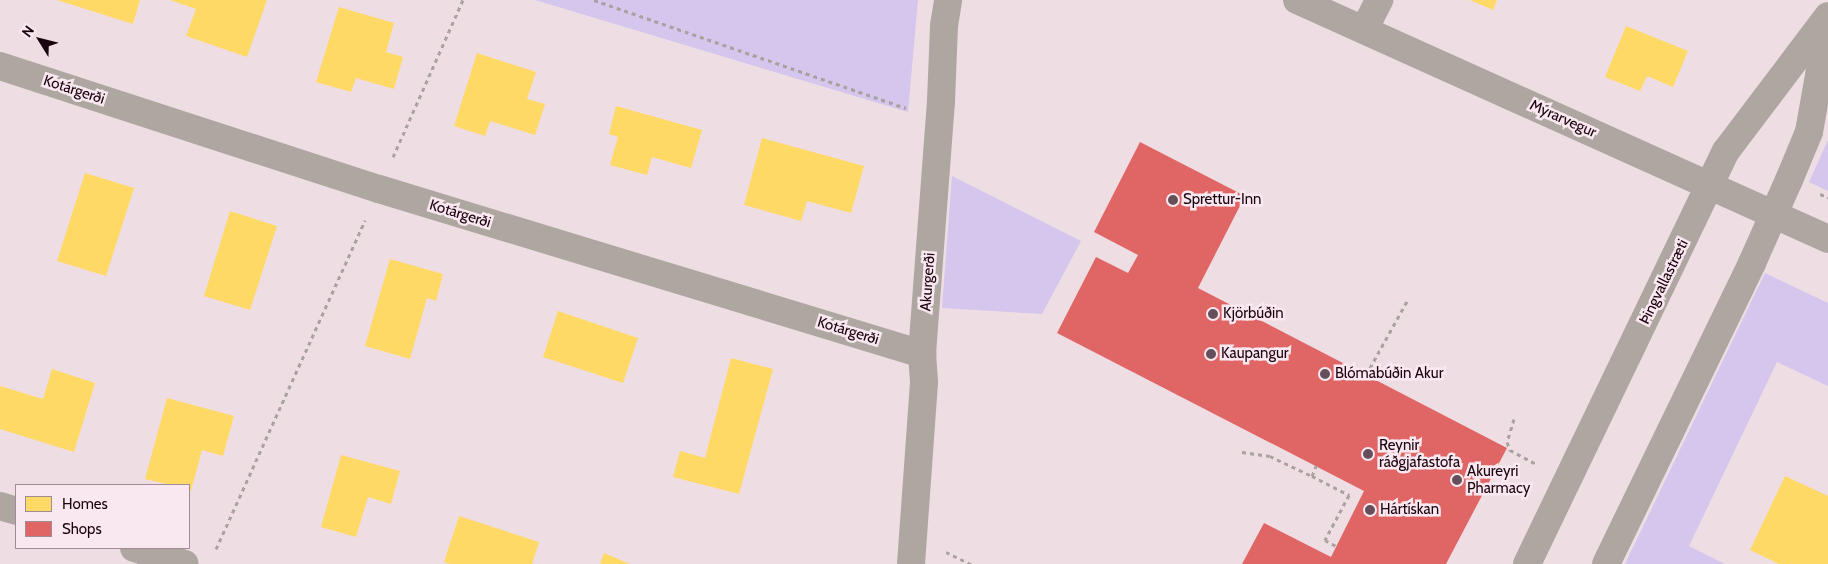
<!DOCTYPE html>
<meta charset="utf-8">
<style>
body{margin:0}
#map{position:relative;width:1828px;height:564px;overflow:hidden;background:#efdde4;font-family:Cabin,sans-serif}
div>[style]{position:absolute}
.green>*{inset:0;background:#d4c6ed}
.homes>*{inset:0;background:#ffd966}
.shops>*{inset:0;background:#e06666}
.path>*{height:3px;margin-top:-1.5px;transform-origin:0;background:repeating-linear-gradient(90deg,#a9a29e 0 4px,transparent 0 8px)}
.street>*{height:28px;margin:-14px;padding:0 14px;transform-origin:14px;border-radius:14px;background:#aea7a1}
.secondary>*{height:28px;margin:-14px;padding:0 14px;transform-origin:14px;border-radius:14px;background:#aea6a0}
.dots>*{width:14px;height:14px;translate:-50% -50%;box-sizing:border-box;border:2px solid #f9e8ef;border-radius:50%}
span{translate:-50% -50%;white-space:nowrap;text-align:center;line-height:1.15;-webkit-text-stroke:5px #f9e8ef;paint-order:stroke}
.street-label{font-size:15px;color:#1b020f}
.poi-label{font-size:15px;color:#1b020f}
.left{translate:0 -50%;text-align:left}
.legend{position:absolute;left:15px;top:484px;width:175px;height:65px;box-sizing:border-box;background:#f9e8ef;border:1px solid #a08c95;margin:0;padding:6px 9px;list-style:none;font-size:15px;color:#1b020f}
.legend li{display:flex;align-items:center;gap:10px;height:25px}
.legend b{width:25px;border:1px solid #a08c95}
.north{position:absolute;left:15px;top:15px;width:50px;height:50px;-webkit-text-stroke:4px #f9e8ef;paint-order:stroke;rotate:306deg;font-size:14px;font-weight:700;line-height:20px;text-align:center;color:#1b020f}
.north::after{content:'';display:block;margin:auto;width:18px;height:22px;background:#1b020f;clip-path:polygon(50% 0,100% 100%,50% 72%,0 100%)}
</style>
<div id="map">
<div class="green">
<div style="clip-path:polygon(535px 0,918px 0,908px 112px)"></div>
<div style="clip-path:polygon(1828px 140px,1828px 191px,1809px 182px)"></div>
<div style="clip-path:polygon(952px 176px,1081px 241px,1042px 314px,942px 308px)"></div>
<div style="clip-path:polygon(1765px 273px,1828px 303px,1828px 386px,1777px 362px,1689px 546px,1725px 564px,1625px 564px)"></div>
</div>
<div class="homes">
<div style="clip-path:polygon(57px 0,140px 0,133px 24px)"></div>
<div style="clip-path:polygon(170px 0,267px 0,247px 57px,186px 36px,196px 9px)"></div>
<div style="clip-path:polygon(1470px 0,1497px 0,1493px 10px)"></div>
<div style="clip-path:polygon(339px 7px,394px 23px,386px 52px,403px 57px,394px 89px,356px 78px,351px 92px,316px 82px)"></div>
<div style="clip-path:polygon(1626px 26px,1688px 51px,1673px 87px,1647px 76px,1640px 91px,1605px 77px)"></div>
<div style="clip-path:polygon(477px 53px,536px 72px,527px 99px,545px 104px,535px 135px,490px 121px,485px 136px,454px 126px)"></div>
<div style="clip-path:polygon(616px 106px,702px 130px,691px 168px,652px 157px,647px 175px,610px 165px,618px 137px,609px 134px)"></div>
<div style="clip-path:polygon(762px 138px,864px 166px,851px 213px,807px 201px,801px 221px,744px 205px)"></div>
<div style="clip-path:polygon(85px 173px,134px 188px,106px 276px,57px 261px)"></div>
<div style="clip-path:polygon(230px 211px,277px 226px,250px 310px,204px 296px)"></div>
<div style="clip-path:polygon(390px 259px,443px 274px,436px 301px,427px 298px,410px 359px,365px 346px)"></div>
<div style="clip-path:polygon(558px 311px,638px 338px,623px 383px,543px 357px)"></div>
<div style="clip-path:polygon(731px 358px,773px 369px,739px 494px,673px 477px,680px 451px,705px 458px)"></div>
<div style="clip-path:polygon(52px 369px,95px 383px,74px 452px,0 429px,0 386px,43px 399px)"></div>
<div style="clip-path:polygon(167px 398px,234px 416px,223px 456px,202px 450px,191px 491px,189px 490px,189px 485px,170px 485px,145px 479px)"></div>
<div style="clip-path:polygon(341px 455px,400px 471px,391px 504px,368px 497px,356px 537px,321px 527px)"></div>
<div style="clip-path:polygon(1785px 476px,1828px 496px,1828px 564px,1779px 564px,1750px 550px)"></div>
<div style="clip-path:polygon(459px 516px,539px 542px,532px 564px,450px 564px,444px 562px)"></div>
<div style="clip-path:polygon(604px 553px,630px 564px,600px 564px)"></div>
</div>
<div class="shops">
<div style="clip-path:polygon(1140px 142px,1245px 196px,1198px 288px,1507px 448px,1446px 564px,1242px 564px,1264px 523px,1331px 557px,1364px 491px,1057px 333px,1096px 257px,1128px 273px,1138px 255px,1094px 232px)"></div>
</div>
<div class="path">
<div style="left:594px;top:0;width:330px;rotate:19.1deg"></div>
<div style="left:393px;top:157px;width:172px;rotate:-66deg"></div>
<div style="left:1820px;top:194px;width:9px;rotate:21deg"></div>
<div style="left:1366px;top:375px;width:85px;rotate:-61deg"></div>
<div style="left:1514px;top:419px;width:24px;rotate:107deg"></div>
<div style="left:1507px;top:442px;width:9px;rotate:69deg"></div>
<div style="left:1510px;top:450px;width:30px;rotate:28deg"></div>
<div style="left:1242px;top:452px;width:28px;rotate:8deg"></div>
<div style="left:1270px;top:456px;width:47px;rotate:25.5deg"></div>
<div style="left:1312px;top:476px;width:11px;rotate:-68deg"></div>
<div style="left:1312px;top:476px;width:42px;rotate:27.2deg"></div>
<div style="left:1349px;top:495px;width:51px;rotate:118.1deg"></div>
<div style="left:1325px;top:540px;width:13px;rotate:29deg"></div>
<div style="left:216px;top:549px;width:361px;rotate:-65.6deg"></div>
<div style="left:946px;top:552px;width:28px;rotate:26deg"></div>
</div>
<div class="street">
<div style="left:1297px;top:0;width:582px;rotate:24.23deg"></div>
<div style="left:1364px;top:30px;width:34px;rotate:-63deg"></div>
<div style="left:0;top:66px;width:398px;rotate:18deg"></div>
<div style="left:379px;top:189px;width:568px;rotate:16.9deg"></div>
<div style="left:0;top:506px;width:17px;rotate:17deg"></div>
<div style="left:134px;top:548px;width:53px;rotate:17.4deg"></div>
<div style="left:911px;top:564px;width:182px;rotate:-85.9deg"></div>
<div style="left:924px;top:382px;width:28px;rotate:-94deg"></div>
<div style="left:922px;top:354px;width:254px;rotate:-85.7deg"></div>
<div style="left:941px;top:101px;width:75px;rotate:-87.7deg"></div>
<div style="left:944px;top:26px;width:26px;rotate:-81deg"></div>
</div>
<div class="secondary">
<div style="left:1527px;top:564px;width:458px;rotate:-64.3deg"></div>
<div style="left:1726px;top:151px;width:169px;rotate:-52.9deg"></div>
<div style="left:1606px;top:564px;width:335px;rotate:-64.1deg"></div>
<div style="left:1752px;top:263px;width:91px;rotate:-66deg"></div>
<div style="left:1789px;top:180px;width:52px;rotate:-67.4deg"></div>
<div style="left:1809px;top:132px;width:110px;rotate:-80deg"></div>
</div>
<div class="dots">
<div style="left:1173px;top:200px;background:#654f5a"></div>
<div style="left:1213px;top:314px;background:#654f5a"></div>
<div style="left:1211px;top:354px;background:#654f5a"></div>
<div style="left:1325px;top:374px;background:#654f5a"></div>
<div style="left:1368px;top:454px;background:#654f5a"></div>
<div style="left:1457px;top:480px;background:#654f5a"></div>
<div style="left:1370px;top:510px;background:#654f5a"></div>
</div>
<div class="street-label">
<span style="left:74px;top:90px;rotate:18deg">Kotárgerði</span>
<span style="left:1563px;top:119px;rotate:24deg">Mýrarvegur</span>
<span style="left:460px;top:214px;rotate:17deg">Kotárgerði</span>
<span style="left:928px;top:282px;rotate:-86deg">Akurgerði</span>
<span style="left:1664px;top:282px;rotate:-64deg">Þingvallastræti</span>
<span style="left:848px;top:331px;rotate:17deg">Kotárgerði</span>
</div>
<div class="poi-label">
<span class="left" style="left:1183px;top:200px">Sprettur-Inn</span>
<span class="left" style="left:1223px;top:314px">Kjörbúðin</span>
<span class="left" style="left:1221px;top:354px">Kaupangur</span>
<span class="left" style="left:1335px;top:374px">Blómabúðin Akur</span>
<span class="left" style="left:1379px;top:454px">Reynir<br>ráðgjafastofa</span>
<span class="left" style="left:1467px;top:480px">Akureyri<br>Pharmacy</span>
<span class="left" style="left:1380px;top:510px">Hártískan</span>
</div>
<ul class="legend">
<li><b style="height:14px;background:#ffd966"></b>Homes</li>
<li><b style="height:14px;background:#e06666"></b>Shops</li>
</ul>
<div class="north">N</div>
</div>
